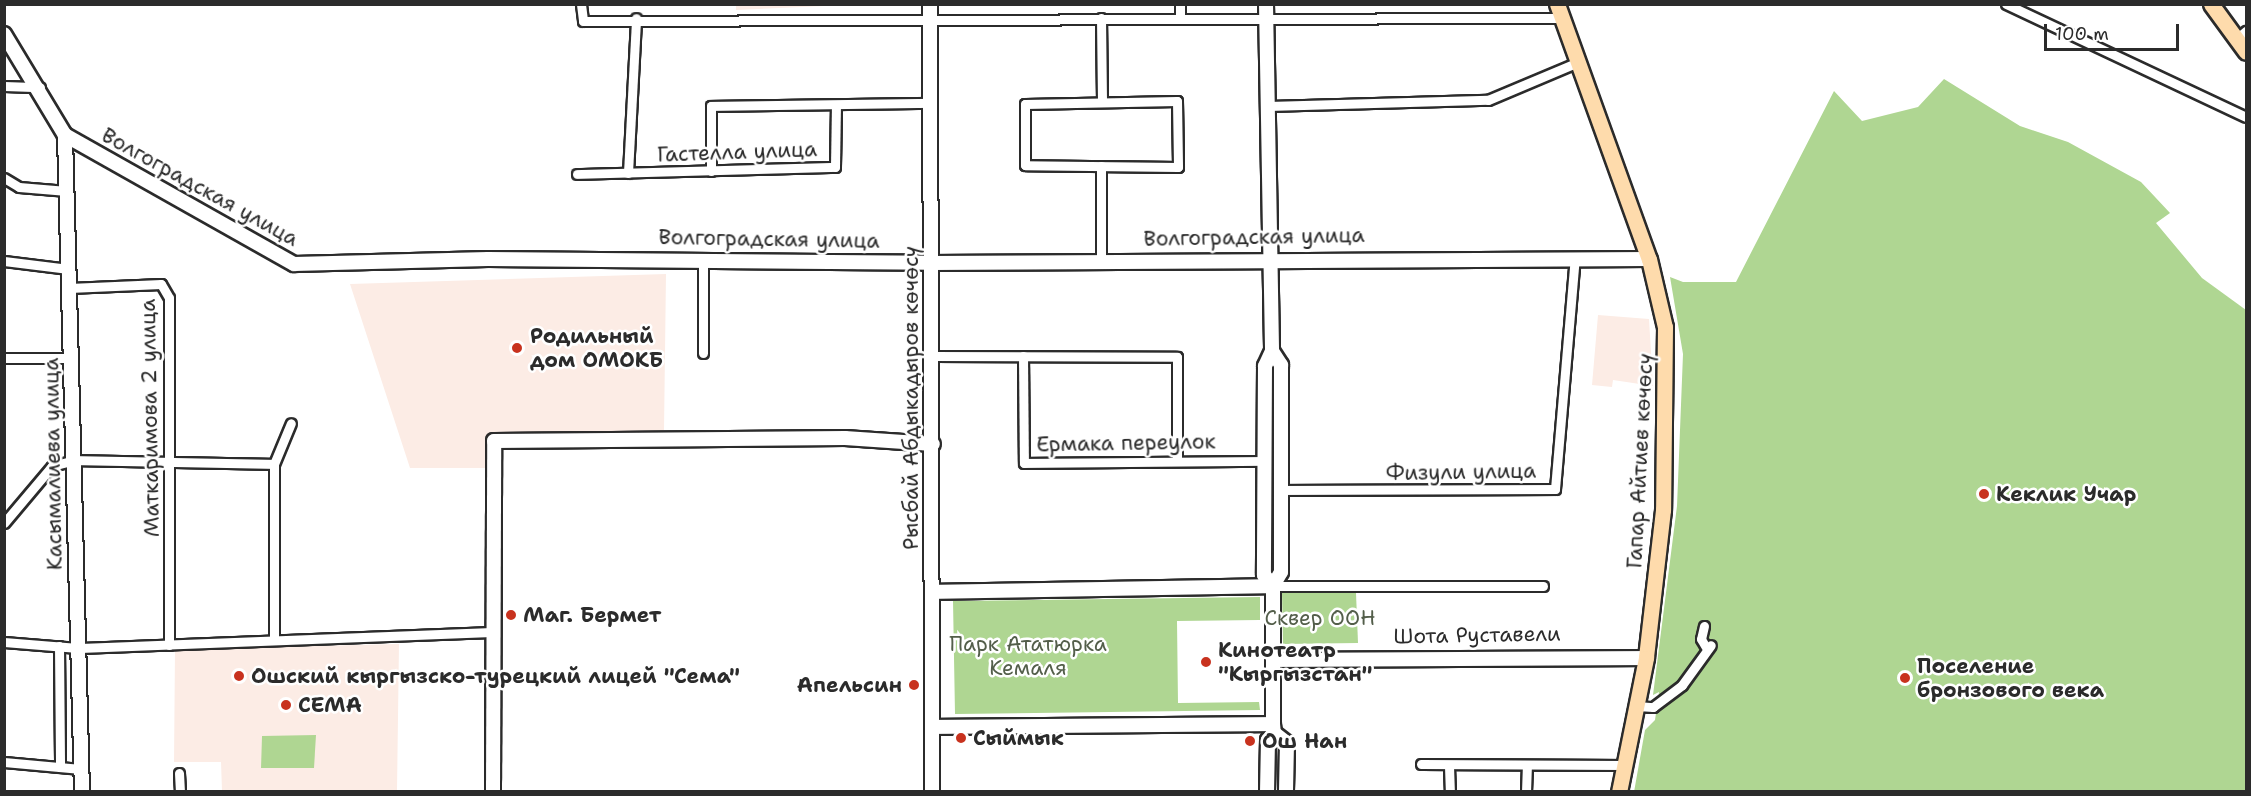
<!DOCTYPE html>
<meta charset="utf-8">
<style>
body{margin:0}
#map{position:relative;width:2251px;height:796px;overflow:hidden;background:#fff;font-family:"Shantell Sans",sans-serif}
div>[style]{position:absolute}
.built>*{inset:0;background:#fcece5}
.green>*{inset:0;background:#afd692}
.roads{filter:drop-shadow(2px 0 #2b2b2b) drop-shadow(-2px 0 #2b2b2b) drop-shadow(0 2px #2b2b2b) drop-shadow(0 -2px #2b2b2b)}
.street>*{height:9px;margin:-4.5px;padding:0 4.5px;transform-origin:4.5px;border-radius:4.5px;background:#fff}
.secondary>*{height:14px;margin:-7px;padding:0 7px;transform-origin:7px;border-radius:7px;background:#fff}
.primary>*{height:15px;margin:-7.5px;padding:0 7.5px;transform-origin:7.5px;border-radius:7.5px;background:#fedbac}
.dots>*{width:16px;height:16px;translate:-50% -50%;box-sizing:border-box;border:3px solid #fff;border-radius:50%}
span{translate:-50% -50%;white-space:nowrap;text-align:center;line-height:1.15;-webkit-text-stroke:5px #fff;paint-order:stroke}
.street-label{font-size:21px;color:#2b2b2b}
.poi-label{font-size:21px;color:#2b2b2b;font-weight:700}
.left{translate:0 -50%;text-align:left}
.right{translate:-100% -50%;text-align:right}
.park-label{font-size:21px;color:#535e4a}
.frame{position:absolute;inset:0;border:6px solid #2b2b2b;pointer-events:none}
.scale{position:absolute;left:2044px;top:24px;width:135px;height:27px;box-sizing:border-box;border:3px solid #2b2b2b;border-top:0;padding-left:8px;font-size:18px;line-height:21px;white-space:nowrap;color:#2b2b2b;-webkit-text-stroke:4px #fff;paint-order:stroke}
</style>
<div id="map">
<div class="built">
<div style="clip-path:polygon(847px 4px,847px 5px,736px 10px,736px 4px)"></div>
<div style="clip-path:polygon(666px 274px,664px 431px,486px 435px,485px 468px,410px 468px,350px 284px)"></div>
<div style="clip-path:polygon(1598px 315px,1649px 319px,1653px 386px,1613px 380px,1612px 387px,1592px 385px)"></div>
<div style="clip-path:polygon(399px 644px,397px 791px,222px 791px,221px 762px,174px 762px,175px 649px)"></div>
</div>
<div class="green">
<div style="clip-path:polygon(1944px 79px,2020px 126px,2068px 142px,2141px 182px,2170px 213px,2156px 223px,2202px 278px,2246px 310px,2246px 791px,1634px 792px,1645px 730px,1655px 720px,1659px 692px,1653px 695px,1677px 506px,1683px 354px,1670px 277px,1683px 282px,1736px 282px,1834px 91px,1862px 121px,1918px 107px)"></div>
<div style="clip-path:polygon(1282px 593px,1356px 593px,1358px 643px,1283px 644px)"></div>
<div style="clip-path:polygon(1260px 597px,1260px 620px,1177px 621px,1178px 703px,1259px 702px,1260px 710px,955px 714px,953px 601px)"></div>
<div style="clip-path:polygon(316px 735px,314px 768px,261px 768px,262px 736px)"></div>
</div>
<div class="roads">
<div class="street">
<div style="left:581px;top:4px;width:17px;rotate:83deg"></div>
<div style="left:583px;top:21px;width:977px;rotate:-0.18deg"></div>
<div style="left:1180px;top:4px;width:13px;rotate:90deg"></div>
<div style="left:2006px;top:4px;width:265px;rotate:25.2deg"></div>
<div style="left:1101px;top:18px;width:84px;rotate:89.3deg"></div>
<div style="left:2236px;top:39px;width:13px;rotate:-39deg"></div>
<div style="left:4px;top:86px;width:36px;rotate:2deg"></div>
<div style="left:1177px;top:101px;width:66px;rotate:89.1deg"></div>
<div style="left:1178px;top:167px;width:153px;rotate:-179.3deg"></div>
<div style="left:1025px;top:165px;width:61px;rotate:-90deg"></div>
<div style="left:1025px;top:104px;width:152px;rotate:-1.1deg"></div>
<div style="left:1268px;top:106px;width:220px;rotate:-1.6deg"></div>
<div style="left:1488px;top:100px;width:95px;rotate:-22.8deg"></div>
<div style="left:1101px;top:166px;width:94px;rotate:90deg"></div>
<div style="left:711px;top:171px;width:65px;rotate:-90deg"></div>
<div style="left:711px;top:106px;width:220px;rotate:-0.8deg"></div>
<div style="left:628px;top:173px;width:155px;rotate:-87deg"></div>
<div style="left:577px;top:174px;width:258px;rotate:-1.6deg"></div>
<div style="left:835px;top:167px;width:62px;rotate:-89.1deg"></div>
<div style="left:4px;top:178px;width:17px;rotate:31deg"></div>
<div style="left:19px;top:187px;width:48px;rotate:4.8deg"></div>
<div style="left:4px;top:261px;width:65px;rotate:7deg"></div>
<div style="left:69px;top:288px;width:92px;rotate:-2.5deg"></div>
<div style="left:161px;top:284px;width:16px;rotate:60deg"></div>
<div style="left:169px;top:298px;width:347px;rotate:90deg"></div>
<div style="left:703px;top:353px;width:95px;rotate:-90deg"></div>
<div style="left:932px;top:356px;width:245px;rotate:0.2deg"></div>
<div style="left:1177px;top:357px;width:102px;rotate:90deg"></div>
<div style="left:1023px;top:356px;width:107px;rotate:89.5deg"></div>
<div style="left:1024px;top:463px;width:239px;rotate:-0.5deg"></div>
<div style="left:4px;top:358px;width:67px"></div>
<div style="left:1280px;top:490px;width:275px;rotate:-0.2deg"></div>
<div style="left:1555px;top:489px;width:232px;rotate:-85.1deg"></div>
<div style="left:4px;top:523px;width:75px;rotate:-49.9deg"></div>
<div style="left:52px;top:466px;width:23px;rotate:-15deg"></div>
<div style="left:74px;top:460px;width:200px;rotate:1.1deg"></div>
<div style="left:1273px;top:586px;width:270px"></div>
<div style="left:1704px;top:626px;width:13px;rotate:103deg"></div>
<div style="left:1701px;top:639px;width:12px;rotate:59deg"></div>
<div style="left:274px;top:637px;width:173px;rotate:-90deg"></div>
<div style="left:274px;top:464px;width:44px;rotate:-67.5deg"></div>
<div style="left:4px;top:642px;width:74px;rotate:4.6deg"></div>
<div style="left:78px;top:648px;width:416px;rotate:-2.2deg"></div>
<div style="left:59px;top:646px;width:120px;rotate:89.5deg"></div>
<div style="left:1637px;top:706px;width:16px;rotate:4deg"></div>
<div style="left:1653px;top:707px;width:36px;rotate:-37deg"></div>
<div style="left:1682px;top:685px;width:49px;rotate:-54.1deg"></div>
<div style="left:4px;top:762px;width:77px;rotate:5.2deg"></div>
<div style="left:1421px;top:764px;width:203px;rotate:0.3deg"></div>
<div style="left:1449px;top:766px;width:26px;rotate:88deg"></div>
<div style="left:179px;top:773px;width:19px;rotate:87deg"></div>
<div style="left:1526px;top:792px;width:26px;rotate:-88deg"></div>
</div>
<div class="secondary">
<div style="left:930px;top:4px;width:788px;rotate:89.85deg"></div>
<div style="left:1266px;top:4px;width:347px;rotate:89deg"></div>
<div style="left:1272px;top:351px;width:17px;rotate:115deg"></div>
<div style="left:1265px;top:366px;width:209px;rotate:90.3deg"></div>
<div style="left:1264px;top:575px;width:14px;rotate:51deg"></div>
<div style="left:4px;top:34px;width:118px;rotate:58.9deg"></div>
<div style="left:65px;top:135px;width:657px;rotate:88.52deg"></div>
<div style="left:65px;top:135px;width:263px;rotate:29.4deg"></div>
<div style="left:294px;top:264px;width:194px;rotate:-1.5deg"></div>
<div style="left:488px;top:259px;width:443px;rotate:0.5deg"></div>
<div style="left:931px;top:263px;width:718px;rotate:-0.32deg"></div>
<div style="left:1272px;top:351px;width:17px;rotate:57deg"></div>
<div style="left:1281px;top:365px;width:207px;rotate:90deg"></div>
<div style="left:1281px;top:572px;width:16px;rotate:120deg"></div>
<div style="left:1273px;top:586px;width:138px;rotate:90deg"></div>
<div style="left:1273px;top:724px;width:9px;rotate:84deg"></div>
<div style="left:1274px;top:733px;width:16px;rotate:38deg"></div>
<div style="left:1287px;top:743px;width:49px;rotate:91.2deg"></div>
<div style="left:933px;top:592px;width:340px;rotate:-1deg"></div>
<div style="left:1273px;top:660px;width:373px;rotate:-0.3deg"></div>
<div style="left:933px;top:727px;width:340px;rotate:-0.5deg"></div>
<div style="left:493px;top:792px;width:351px;rotate:-89.8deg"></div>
<div style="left:494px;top:441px;width:351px;rotate:-0.5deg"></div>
<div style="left:845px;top:438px;width:88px;rotate:3.9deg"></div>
<div style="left:1267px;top:792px;width:52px;rotate:-88.9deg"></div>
<div style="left:1268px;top:740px;width:9px;rotate:-49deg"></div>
</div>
<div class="primary">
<div style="left:1557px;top:4px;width:271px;rotate:70.2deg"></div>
<div style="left:1649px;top:259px;width:70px;rotate:76.8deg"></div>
<div style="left:1665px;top:327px;width:183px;rotate:90.6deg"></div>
<div style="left:1663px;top:510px;width:149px;rotate:96.6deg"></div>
<div style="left:1646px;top:658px;width:137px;rotate:101.4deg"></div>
<div style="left:2211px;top:4px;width:59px;rotate:53.9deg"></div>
</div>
</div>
<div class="dots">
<div style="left:517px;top:348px;background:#c8321e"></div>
<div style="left:1984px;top:494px;background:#c8321e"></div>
<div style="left:511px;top:615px;background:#c8321e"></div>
<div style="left:1206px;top:662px;background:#c8321e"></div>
<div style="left:239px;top:676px;background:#c8321e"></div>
<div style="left:1905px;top:678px;background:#c8321e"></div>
<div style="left:914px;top:685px;background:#c8321e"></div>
<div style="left:286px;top:705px;background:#c8321e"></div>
<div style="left:961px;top:738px;background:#c8321e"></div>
<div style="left:1250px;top:741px;background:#c8321e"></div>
</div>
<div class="street-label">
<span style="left:737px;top:152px;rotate:-2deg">Гастелла улица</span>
<span style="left:200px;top:187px;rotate:29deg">Волгоградская улица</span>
<span style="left:1254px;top:237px;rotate:-1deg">Волгоградская улица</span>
<span style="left:769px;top:239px;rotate:1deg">Волгоградская улица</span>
<span style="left:911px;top:398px;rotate:-90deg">Рысбай Абдыкадыров көчөсү</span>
<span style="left:150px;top:418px;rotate:-91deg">Маткаримова 2 улица</span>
<span style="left:1126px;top:443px;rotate:-1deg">Ермака переулок</span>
<span style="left:1640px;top:461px;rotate:-87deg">Гапар Айтиев көчөсү</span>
<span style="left:53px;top:464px;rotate:-91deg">Касымалиева улица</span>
<span style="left:1461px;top:472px;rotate:-1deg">Физули улица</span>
<span style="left:1477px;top:635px;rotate:-1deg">Шота Руставели</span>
</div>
<div class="poi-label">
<span class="left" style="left:530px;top:348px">Родильный<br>дом ОМОКБ</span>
<span class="left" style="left:1996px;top:494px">Кеклик Учар</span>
<span class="left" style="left:523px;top:615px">Маг. Бермет</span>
<span class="left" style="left:1218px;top:662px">Кинотеатр<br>"Кыргызстан"</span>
<span class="left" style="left:1917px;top:678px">Поселение<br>бронзового века</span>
<span class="left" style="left:251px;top:676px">Ошский кыргызско-турецкий лицей "Сема"</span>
<span class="right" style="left:902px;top:685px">Апельсин</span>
<span class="left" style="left:298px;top:705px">СЕМА</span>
<span class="left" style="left:973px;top:738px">Сыймык</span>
<span class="left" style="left:1262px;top:741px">Ош Нан</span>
</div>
<div class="park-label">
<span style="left:1320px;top:618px">Сквер ООН</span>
<span style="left:1028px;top:656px">Парк Ататюрка<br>Кемаля</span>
</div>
<div class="frame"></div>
<div class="scale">100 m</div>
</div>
